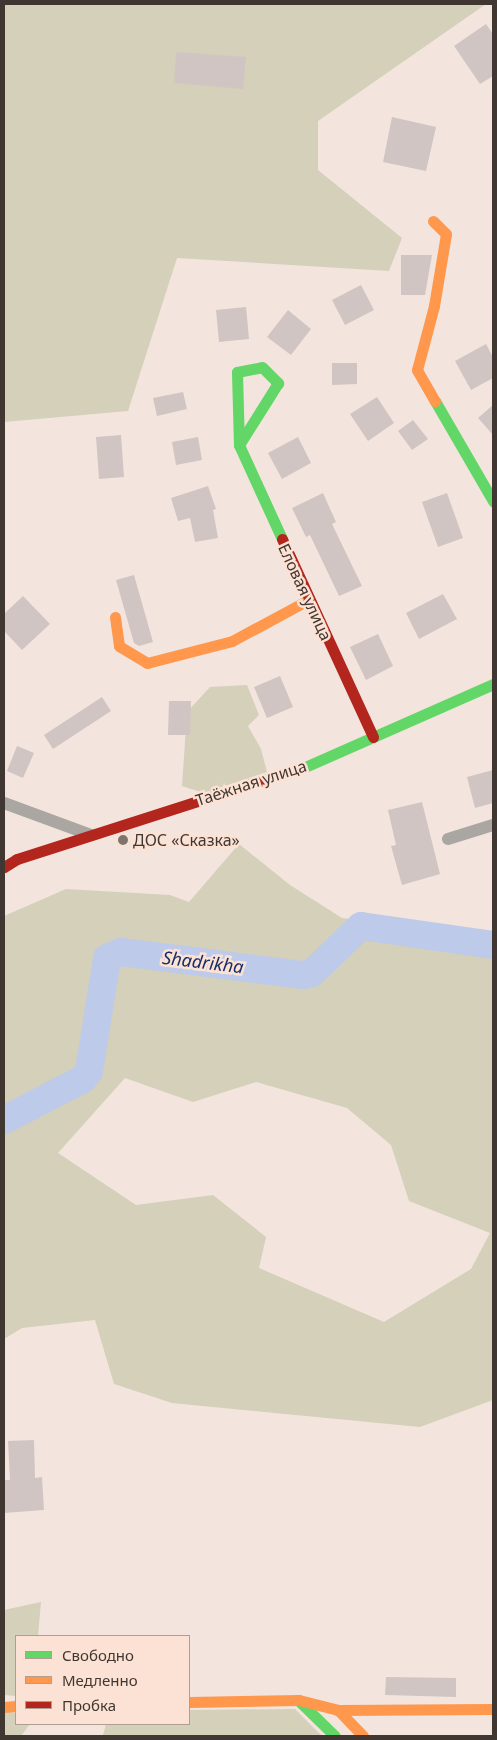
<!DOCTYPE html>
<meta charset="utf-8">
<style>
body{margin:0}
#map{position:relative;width:497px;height:1740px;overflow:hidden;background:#f3e5dd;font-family:"Noto Sans",sans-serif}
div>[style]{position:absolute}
.green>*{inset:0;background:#d4d0ba}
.river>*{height:28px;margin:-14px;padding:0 14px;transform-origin:14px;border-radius:14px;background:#bdcaea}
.building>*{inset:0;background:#d0c5c3}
.street>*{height:12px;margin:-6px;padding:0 6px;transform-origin:6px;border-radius:6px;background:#aaa6a2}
.fast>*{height:11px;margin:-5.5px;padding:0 5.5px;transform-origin:5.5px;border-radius:5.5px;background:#63d668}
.slow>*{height:11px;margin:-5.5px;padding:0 5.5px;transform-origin:5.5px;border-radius:5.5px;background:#ff974d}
.jam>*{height:11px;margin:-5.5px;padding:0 5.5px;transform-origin:5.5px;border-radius:5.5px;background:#b3261e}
.dots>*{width:14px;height:14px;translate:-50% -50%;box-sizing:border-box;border:2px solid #fce2d4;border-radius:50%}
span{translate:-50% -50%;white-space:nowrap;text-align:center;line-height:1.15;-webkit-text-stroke:5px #fce2d4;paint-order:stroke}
.street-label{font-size:16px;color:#413732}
.poi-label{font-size:16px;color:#413732}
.left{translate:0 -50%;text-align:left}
.water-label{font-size:18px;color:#162f67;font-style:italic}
.frame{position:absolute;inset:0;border:5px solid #413732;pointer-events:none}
.legend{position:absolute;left:15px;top:1635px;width:175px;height:90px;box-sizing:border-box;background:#fce2d4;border:1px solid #b19e93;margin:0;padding:6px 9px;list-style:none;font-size:15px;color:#413732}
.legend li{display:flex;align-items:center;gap:10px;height:25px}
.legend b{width:25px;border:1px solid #b19e93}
</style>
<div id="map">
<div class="green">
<div style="clip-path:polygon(4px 4px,486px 4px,318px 121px,318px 170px,402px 238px,389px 271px,177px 258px,128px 411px,4px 422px)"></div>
<div style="clip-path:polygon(247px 685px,259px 715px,248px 726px,261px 749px,267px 772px,204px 793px,182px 786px,187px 712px,210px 687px)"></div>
<div style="clip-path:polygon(evenodd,239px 844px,290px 885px,342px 918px,493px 935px,493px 1400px,420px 1427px,172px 1403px,114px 1384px,95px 1320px,22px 1328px,4px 1339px,4px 916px,66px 889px,170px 895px,189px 902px,239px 844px,125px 1078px,193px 1102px,256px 1082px,347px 1108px,391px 1145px,409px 1201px,490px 1233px,471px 1269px,384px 1322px,259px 1268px,266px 1237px,213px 1195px,136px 1205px,58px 1153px,125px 1078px)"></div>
<div style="clip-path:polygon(41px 1602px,38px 1636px,16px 1636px,16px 1696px,4px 1695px,4px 1610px)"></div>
<div style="clip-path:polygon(295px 1709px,322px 1736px,93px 1736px,103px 1735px,106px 1724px,189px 1724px,189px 1710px)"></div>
<div style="clip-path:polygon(4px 1711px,16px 1713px,16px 1724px,30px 1724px,21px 1736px,4px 1736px)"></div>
</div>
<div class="river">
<div style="left:4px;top:1120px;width:89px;rotate:-27.4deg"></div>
<div style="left:83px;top:1079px;width:10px;rotate:-53deg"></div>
<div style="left:89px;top:1071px;width:114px;rotate:-80.9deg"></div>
<div style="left:107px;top:958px;width:15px;rotate:-23deg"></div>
<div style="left:121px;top:952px;width:184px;rotate:7.2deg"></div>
<div style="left:304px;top:975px;width:8px;rotate:-14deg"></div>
<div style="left:312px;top:973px;width:68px;rotate:-43.8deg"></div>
<div style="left:361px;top:926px;width:133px;rotate:8.2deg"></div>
</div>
<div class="building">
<div style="clip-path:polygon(486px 24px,493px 34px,493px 76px,480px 84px,454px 46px)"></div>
<div style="clip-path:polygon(176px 52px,246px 57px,243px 89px,174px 83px)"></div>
<div style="clip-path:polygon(392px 117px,436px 127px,426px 171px,383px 162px)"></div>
<div style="clip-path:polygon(401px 255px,432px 255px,425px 295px,401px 295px)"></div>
<div style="clip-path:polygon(361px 285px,374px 310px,345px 325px,332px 300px)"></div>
<div style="clip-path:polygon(246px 307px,249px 339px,219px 342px,216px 310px)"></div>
<div style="clip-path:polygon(288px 310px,311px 329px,291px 355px,267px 337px)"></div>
<div style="clip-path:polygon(486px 344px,493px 357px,493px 378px,471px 390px,455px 361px)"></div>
<div style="clip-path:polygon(332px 363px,357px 363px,357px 384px,332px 385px)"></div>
<div style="clip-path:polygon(183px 392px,187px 409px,157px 416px,153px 398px)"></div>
<div style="clip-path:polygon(377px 397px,394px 423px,368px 441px,350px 414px)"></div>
<div style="clip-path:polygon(493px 405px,493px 435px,478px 418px)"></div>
<div style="clip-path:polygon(413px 420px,428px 439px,412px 450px,398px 431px)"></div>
<div style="clip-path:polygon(121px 435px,124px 477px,99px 479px,96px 437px)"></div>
<div style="clip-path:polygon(198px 437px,202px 460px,176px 465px,172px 442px)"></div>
<div style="clip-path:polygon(298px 437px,311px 463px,282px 479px,268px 453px)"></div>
<div style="clip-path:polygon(208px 486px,216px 509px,213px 510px,218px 538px,195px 542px,190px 518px,178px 521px,171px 498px)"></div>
<div style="clip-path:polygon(323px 493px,336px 522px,332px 524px,362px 586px,339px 596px,310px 535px,306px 537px,292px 508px)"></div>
<div style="clip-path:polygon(447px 493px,463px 538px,438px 547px,422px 502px)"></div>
<div style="clip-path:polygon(134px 575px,153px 642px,139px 646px,134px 643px,116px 580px)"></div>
<div style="clip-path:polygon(443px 594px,457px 619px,419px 639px,406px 613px)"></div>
<div style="clip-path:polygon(23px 596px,50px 624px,22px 650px,4px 631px,4px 614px)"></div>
<div style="clip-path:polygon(378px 634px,393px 666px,366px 680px,350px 647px)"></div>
<div style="clip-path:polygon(280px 676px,293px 707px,267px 718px,254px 687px)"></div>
<div style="clip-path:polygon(102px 697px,111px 711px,53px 749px,44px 735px)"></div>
<div style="clip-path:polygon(169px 701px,191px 701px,190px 735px,168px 735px)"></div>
<div style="clip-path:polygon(17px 746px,34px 753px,23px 778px,7px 771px)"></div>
<div style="clip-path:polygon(493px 770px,493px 803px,475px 808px,467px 777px)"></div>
<div style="clip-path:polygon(422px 802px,440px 874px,402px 885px,391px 846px,396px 845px,388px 810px)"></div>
<div style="clip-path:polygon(34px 1440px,35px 1478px,42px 1477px,44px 1510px,4px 1513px,4px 1480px,10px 1480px,8px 1441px)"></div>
<div style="clip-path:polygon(386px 1677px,456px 1678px,456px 1697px,385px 1695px)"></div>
</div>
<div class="street">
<div style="left:4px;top:803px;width:93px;rotate:20.2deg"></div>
<div style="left:448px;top:839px;width:47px;rotate:-17.3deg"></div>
</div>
<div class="fast">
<div style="left:435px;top:401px;width:116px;rotate:59.9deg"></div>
<div style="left:239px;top:445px;width:73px;rotate:-91.6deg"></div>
<div style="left:237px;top:372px;width:25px;rotate:-11deg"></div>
<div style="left:262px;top:367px;width:23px;rotate:45deg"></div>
<div style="left:278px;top:383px;width:73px;rotate:122.2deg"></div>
<div style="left:239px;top:445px;width:103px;rotate:65.4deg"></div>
<div style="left:263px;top:780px;width:44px;rotate:-17.2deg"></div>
<div style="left:305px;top:767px;width:206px;rotate:-23.8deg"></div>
<div style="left:299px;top:1701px;width:50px;rotate:44.2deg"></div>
</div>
<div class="slow">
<div style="left:433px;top:221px;width:18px;rotate:45deg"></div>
<div style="left:446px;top:234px;width:73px;rotate:99.5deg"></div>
<div style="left:434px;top:306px;width:66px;rotate:104.9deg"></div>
<div style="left:417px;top:370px;width:36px;rotate:60deg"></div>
<div style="left:115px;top:617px;width:29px;rotate:82deg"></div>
<div style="left:119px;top:646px;width:33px;rotate:31deg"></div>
<div style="left:147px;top:663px;width:88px;rotate:-14.5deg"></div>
<div style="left:232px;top:641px;width:86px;rotate:-28.3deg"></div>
<div style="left:189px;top:1702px;width:110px;rotate:-1deg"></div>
<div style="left:299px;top:1700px;width:40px;rotate:14.4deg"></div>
<div style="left:338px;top:1710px;width:155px;rotate:-0.4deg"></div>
<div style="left:4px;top:1707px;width:12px;rotate:-5deg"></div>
<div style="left:338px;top:1710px;width:36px;rotate:46deg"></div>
</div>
<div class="jam">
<div style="left:282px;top:539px;width:218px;rotate:65.3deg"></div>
<div style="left:4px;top:867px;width:15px;rotate:-32deg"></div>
<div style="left:17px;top:859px;width:258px;rotate:-17.8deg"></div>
</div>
<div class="dots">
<div style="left:123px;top:840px;background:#7f746e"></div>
</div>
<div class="street-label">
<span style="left:305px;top:592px;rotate:65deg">Еловая улица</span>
<span style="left:251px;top:783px;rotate:-18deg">Таёжная улица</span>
</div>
<div class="poi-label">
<span class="left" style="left:133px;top:840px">ДОС «Сказка»</span>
</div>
<div class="water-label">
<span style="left:203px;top:962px;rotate:7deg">Shadrikha</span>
</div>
<div class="frame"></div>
<ul class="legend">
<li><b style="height:6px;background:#63d668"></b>Свободно</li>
<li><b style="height:6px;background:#ff974d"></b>Медленно</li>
<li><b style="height:6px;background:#b3261e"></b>Пробка</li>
</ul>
</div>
